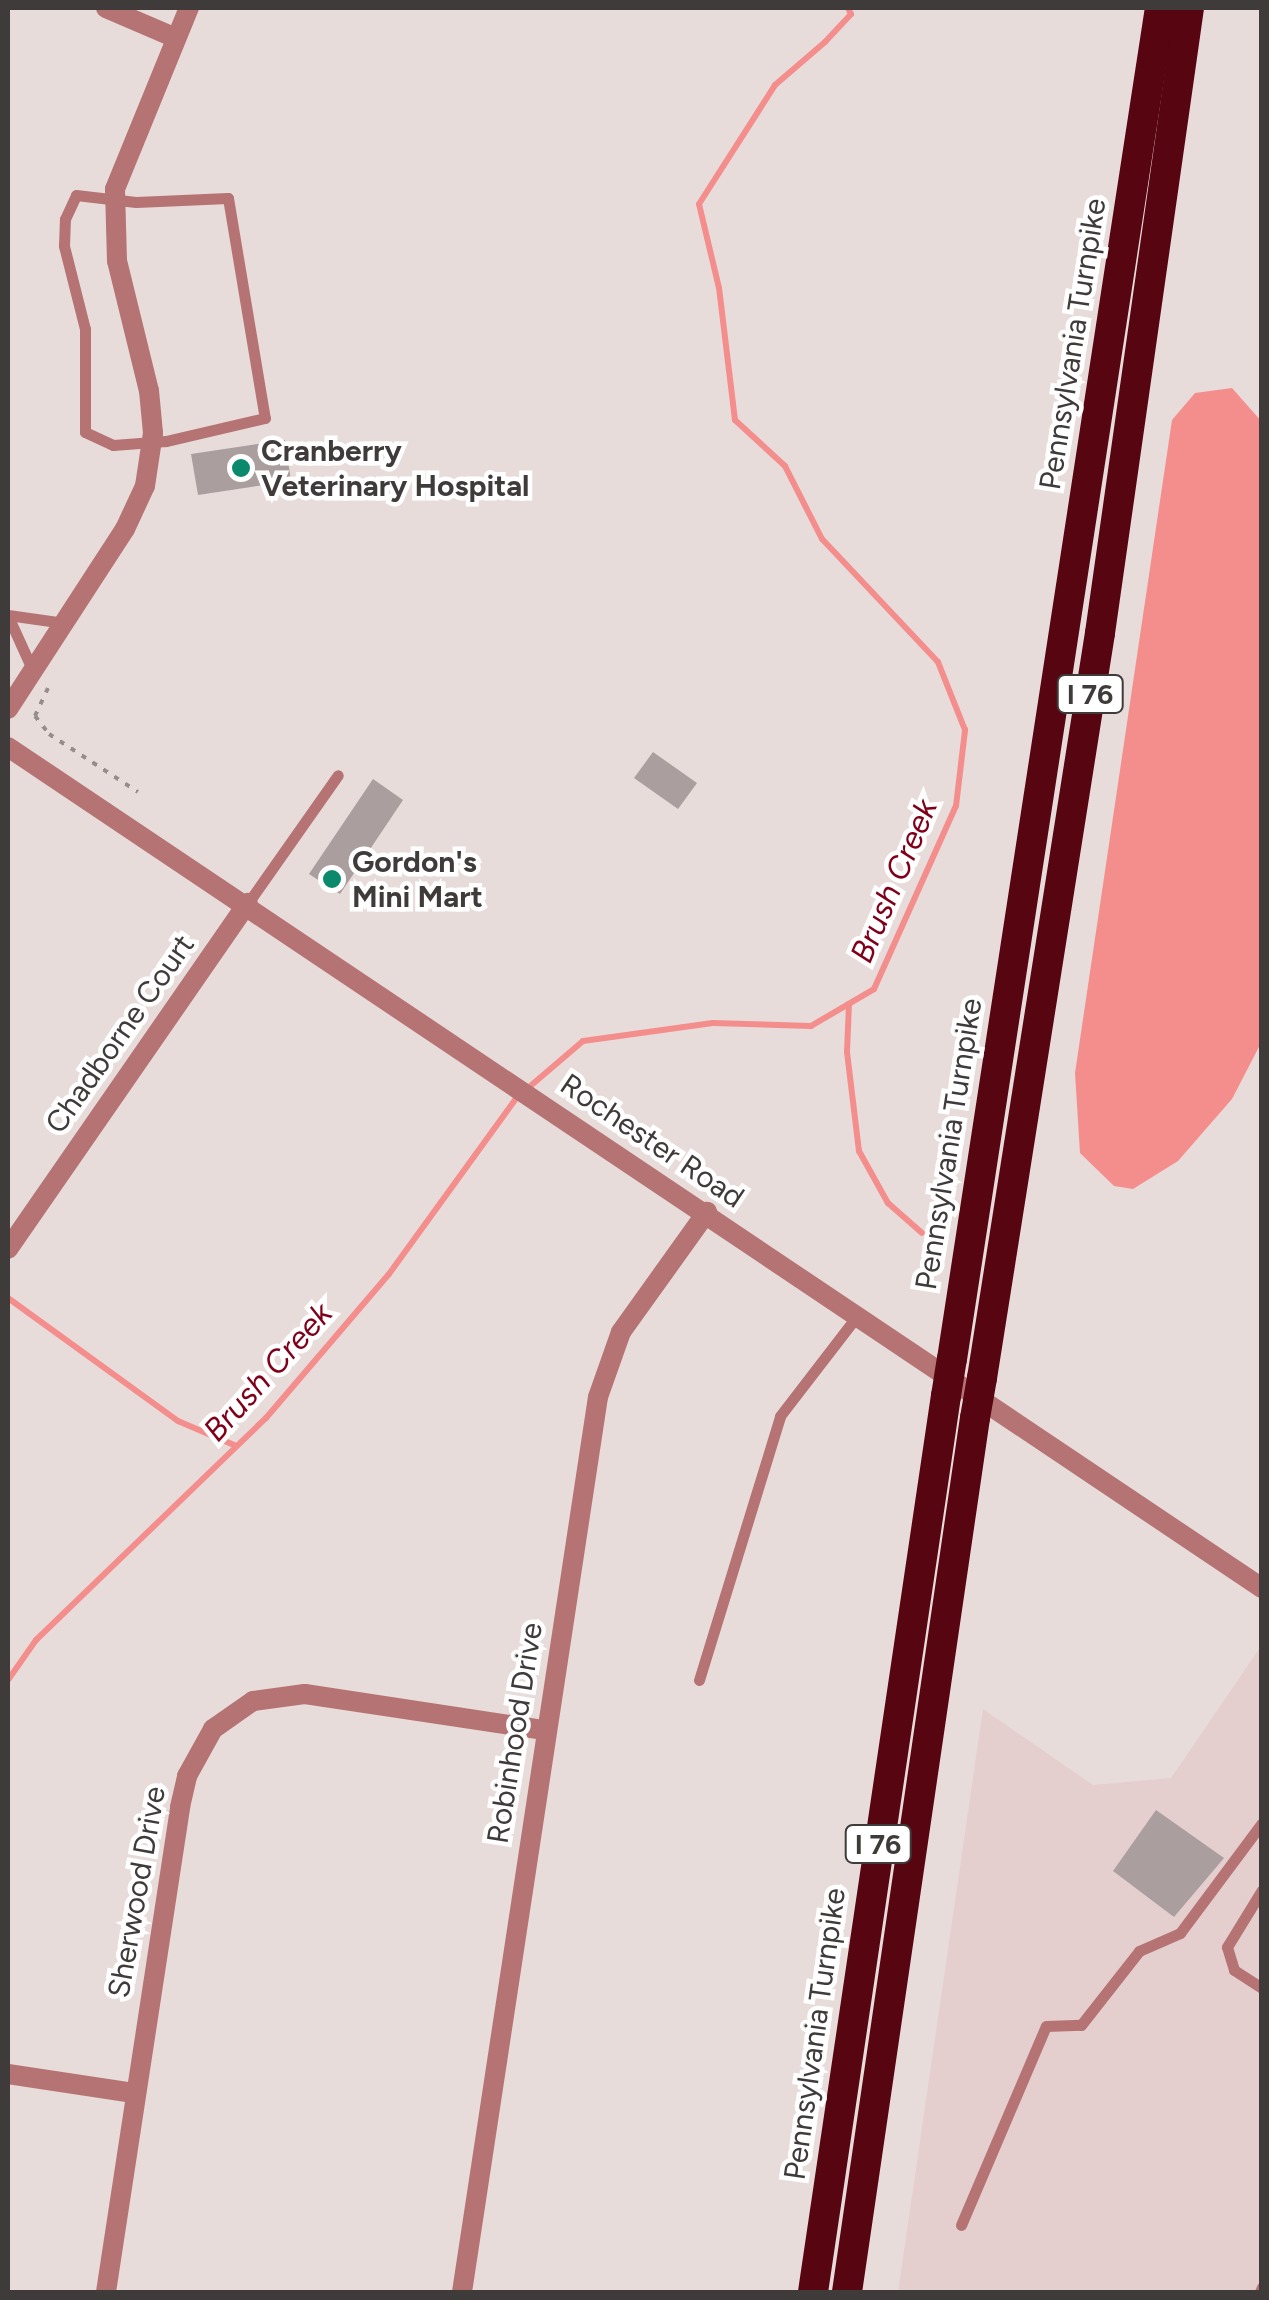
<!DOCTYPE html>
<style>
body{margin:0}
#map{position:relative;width:1269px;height:2300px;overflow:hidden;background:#e8dcdb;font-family:Figtree,sans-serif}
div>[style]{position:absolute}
.built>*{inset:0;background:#e4cfce}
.water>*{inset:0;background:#f48e8d}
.stream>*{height:6px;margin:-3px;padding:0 3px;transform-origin:3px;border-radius:3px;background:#f48e8d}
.building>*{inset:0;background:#aa9e9e}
.path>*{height:4px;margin-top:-2px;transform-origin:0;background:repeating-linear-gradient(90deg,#958d8c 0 5px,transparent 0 13px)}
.service>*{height:11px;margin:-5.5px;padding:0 5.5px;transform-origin:5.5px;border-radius:5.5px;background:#b57473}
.minor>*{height:20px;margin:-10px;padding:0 10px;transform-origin:10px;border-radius:10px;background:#b57473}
.tertiary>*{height:20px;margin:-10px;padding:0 10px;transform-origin:10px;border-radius:10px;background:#b57473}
.motorway>*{height:30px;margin:-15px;padding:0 15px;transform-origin:15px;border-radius:15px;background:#560511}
.motorway-bridge>*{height:30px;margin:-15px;padding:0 15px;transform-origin:15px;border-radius:15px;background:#560511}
.dots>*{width:28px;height:28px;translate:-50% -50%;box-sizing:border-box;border:5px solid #fff;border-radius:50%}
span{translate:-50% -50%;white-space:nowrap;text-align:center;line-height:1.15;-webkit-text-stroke:9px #fff;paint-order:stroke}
.shield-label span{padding:2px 8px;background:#fff;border:2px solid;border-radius:8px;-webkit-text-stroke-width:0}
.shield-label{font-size:28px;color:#3f3b3a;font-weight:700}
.street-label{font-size:30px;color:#3f3b3a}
.poi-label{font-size:30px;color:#3f3b3a;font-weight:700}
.left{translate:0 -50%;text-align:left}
.water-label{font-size:32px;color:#80001a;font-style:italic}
.frame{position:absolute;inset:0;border:10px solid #3f3b3a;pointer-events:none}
</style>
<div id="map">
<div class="built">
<div style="clip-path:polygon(1261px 1646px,1261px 2292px,898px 2292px,983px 1709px,1093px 1785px,1171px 1778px)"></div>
</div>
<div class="water">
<div style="clip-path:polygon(1232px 388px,1262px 422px,1261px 1043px,1232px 1099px,1178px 1161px,1133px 1189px,1114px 1186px,1080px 1153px,1075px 1073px,1172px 420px,1195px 393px)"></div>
</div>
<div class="stream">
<div style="left:849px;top:1004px;width:48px;rotate:92.4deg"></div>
<div style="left:847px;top:1052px;width:100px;rotate:83.1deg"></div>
<div style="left:859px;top:1151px;width:60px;rotate:60.9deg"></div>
<div style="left:888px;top:1203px;width:45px;rotate:41.4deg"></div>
<div style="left:528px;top:1088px;width:72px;rotate:-40.5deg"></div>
<div style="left:583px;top:1041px;width:131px;rotate:-7.9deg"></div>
<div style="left:713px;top:1023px;width:98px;rotate:1.8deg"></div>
<div style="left:811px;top:1026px;width:73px;rotate:-30.4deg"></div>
<div style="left:874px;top:989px;width:201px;rotate:-65.9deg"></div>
<div style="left:956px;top:806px;width:77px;rotate:-83.2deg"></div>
<div style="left:965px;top:730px;width:73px;rotate:-111.7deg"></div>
<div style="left:938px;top:662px;width:169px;rotate:-133.3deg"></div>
<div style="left:822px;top:539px;width:82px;rotate:-116.9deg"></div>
<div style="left:785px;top:466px;width:68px;rotate:-137.4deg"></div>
<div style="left:735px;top:420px;width:133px;rotate:-96.9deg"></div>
<div style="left:719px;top:288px;width:86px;rotate:-103.4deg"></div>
<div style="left:699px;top:204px;width:141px;rotate:-57.4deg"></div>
<div style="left:775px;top:85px;width:66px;rotate:-40.7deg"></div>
<div style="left:825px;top:42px;width:38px;rotate:-47deg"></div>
<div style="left:851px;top:14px;width:7px;rotate:-117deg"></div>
<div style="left:8px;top:1298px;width:210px;rotate:35.9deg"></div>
<div style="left:178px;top:1421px;width:61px;rotate:23.2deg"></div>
<div style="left:8px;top:1680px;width:49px;rotate:-55deg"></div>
<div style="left:36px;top:1640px;width:320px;rotate:-44deg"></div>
<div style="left:266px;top:1418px;width:189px;rotate:-49.5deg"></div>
<div style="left:389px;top:1274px;width:220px;rotate:-54.1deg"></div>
</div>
<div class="building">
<div style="clip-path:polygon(285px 440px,291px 481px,198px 495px,191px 454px)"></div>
<div style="clip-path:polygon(653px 752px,697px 783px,678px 809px,634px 778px)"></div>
<div style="clip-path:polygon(373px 779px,403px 800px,340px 894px,309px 874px)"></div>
<div style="clip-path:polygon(1156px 1810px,1224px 1858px,1174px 1917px,1113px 1871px)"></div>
</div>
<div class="path">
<div style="left:48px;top:688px;width:31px;rotate:115deg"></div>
<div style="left:35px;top:716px;width:23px;rotate:52deg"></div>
<div style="left:49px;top:734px;width:106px;rotate:33.1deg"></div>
</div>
<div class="service">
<div style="left:76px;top:195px;width:60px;rotate:6.7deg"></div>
<div style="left:136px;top:202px;width:92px;rotate:-2.5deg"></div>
<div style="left:228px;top:198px;width:223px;rotate:80.5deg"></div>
<div style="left:265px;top:418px;width:102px;rotate:166.9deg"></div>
<div style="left:166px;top:441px;width:53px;rotate:175.7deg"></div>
<div style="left:113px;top:445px;width:31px;rotate:-155deg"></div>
<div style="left:85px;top:432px;width:103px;rotate:-90deg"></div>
<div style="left:85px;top:329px;width:86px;rotate:-104.2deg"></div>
<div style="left:64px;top:246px;width:27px;rotate:-88deg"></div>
<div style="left:65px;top:219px;width:26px;rotate:-65deg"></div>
<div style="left:8px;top:615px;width:57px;rotate:8.1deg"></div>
<div style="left:8px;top:616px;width:60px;rotate:65.6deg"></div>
<div style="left:248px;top:903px;width:156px;rotate:-54.9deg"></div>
<div style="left:699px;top:1680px;width:276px;rotate:-72.9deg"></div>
<div style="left:780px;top:1416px;width:126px;rotate:-52.4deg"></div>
<div style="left:1262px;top:1890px;width:67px;rotate:121.6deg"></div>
<div style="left:1227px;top:1947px;width:24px;rotate:73deg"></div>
<div style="left:1234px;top:1970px;width:33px;rotate:33deg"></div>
<div style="left:961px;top:2225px;width:216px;rotate:-66.9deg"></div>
<div style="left:1046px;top:2026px;width:35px;rotate:-2deg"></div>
<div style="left:1081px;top:2025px;width:94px;rotate:-51.9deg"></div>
<div style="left:1139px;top:1951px;width:45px;rotate:-23.7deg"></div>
<div style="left:1180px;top:1933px;width:137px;rotate:-53.3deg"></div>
<div style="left:1260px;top:2292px;width:5px;rotate:-68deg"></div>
</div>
<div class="minor">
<div style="left:106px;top:8px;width:76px;rotate:23.2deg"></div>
<div style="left:8px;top:709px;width:215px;rotate:-57deg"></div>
<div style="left:125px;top:529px;width:47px;rotate:-65.1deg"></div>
<div style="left:145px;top:486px;width:54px;rotate:-81.4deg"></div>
<div style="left:153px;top:433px;width:42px;rotate:-95.4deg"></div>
<div style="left:149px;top:391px;width:134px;rotate:-103.8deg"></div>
<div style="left:117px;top:261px;width:72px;rotate:-91.6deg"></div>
<div style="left:115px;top:189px;width:196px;rotate:-67.8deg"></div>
<div style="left:8px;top:1249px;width:421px;rotate:-55.3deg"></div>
<div style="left:8px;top:2074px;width:127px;rotate:8.6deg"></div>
<div style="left:106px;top:2292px;width:491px;rotate:-81.3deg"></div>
<div style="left:180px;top:1807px;width:32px;rotate:-77deg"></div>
<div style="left:187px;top:1776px;width:54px;rotate:-61deg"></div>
<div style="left:213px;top:1729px;width:49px;rotate:-35deg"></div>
<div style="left:253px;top:1701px;width:52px;rotate:-7.7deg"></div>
<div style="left:305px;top:1694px;width:242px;rotate:8.6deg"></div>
<div style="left:462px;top:2292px;width:905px;rotate:-81.36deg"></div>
<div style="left:598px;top:1397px;width:69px;rotate:-70.5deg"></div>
<div style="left:621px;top:1332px;width:148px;rotate:-54.4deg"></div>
</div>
<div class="tertiary">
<div style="left:8px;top:747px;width:1510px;rotate:33.85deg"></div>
</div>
<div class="motorway">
<div style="left:952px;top:1359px;width:1367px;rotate:-81.25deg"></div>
<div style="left:982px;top:1378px;width:754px;rotate:-81deg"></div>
<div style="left:1100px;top:633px;width:631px;rotate:-81.9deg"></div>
<div style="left:813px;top:2292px;width:906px;rotate:-81.56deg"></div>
<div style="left:847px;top:2292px;width:883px;rotate:-81.67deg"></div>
</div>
<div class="motorway-bridge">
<div style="left:946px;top:1396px;width:37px;rotate:-81deg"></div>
<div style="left:975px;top:1418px;width:41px;rotate:-80.1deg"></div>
</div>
<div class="dots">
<div style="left:241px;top:468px;background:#0b896d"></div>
<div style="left:332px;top:879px;background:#0b896d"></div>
</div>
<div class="shield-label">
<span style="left:1090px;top:694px">I 76</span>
<span style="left:878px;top:1844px">I 76</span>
</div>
<div class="street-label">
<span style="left:1073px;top:344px;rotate:-81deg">Pennsylvania Turnpike</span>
<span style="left:120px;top:1034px;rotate:-55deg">Chadborne Court</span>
<span style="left:652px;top:1141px;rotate:34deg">Rochester Road</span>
<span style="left:949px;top:1144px;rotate:-81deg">Pennsylvania Turnpike</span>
<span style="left:515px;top:1733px;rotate:-81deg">Robinhood Drive</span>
<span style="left:137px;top:1892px;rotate:-80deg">Sherwood Drive</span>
<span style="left:815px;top:2034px;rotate:-82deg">Pennsylvania Turnpike</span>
</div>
<div class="poi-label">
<span class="left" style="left:261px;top:468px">Cranberry<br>Veterinary Hospital</span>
<span class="left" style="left:352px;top:879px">Gordon's<br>Mini Mart</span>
</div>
<div class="water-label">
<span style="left:894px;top:881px;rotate:-67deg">Brush Creek</span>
<span style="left:268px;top:1372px;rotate:-48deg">Brush Creek</span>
</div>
<div class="frame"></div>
</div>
